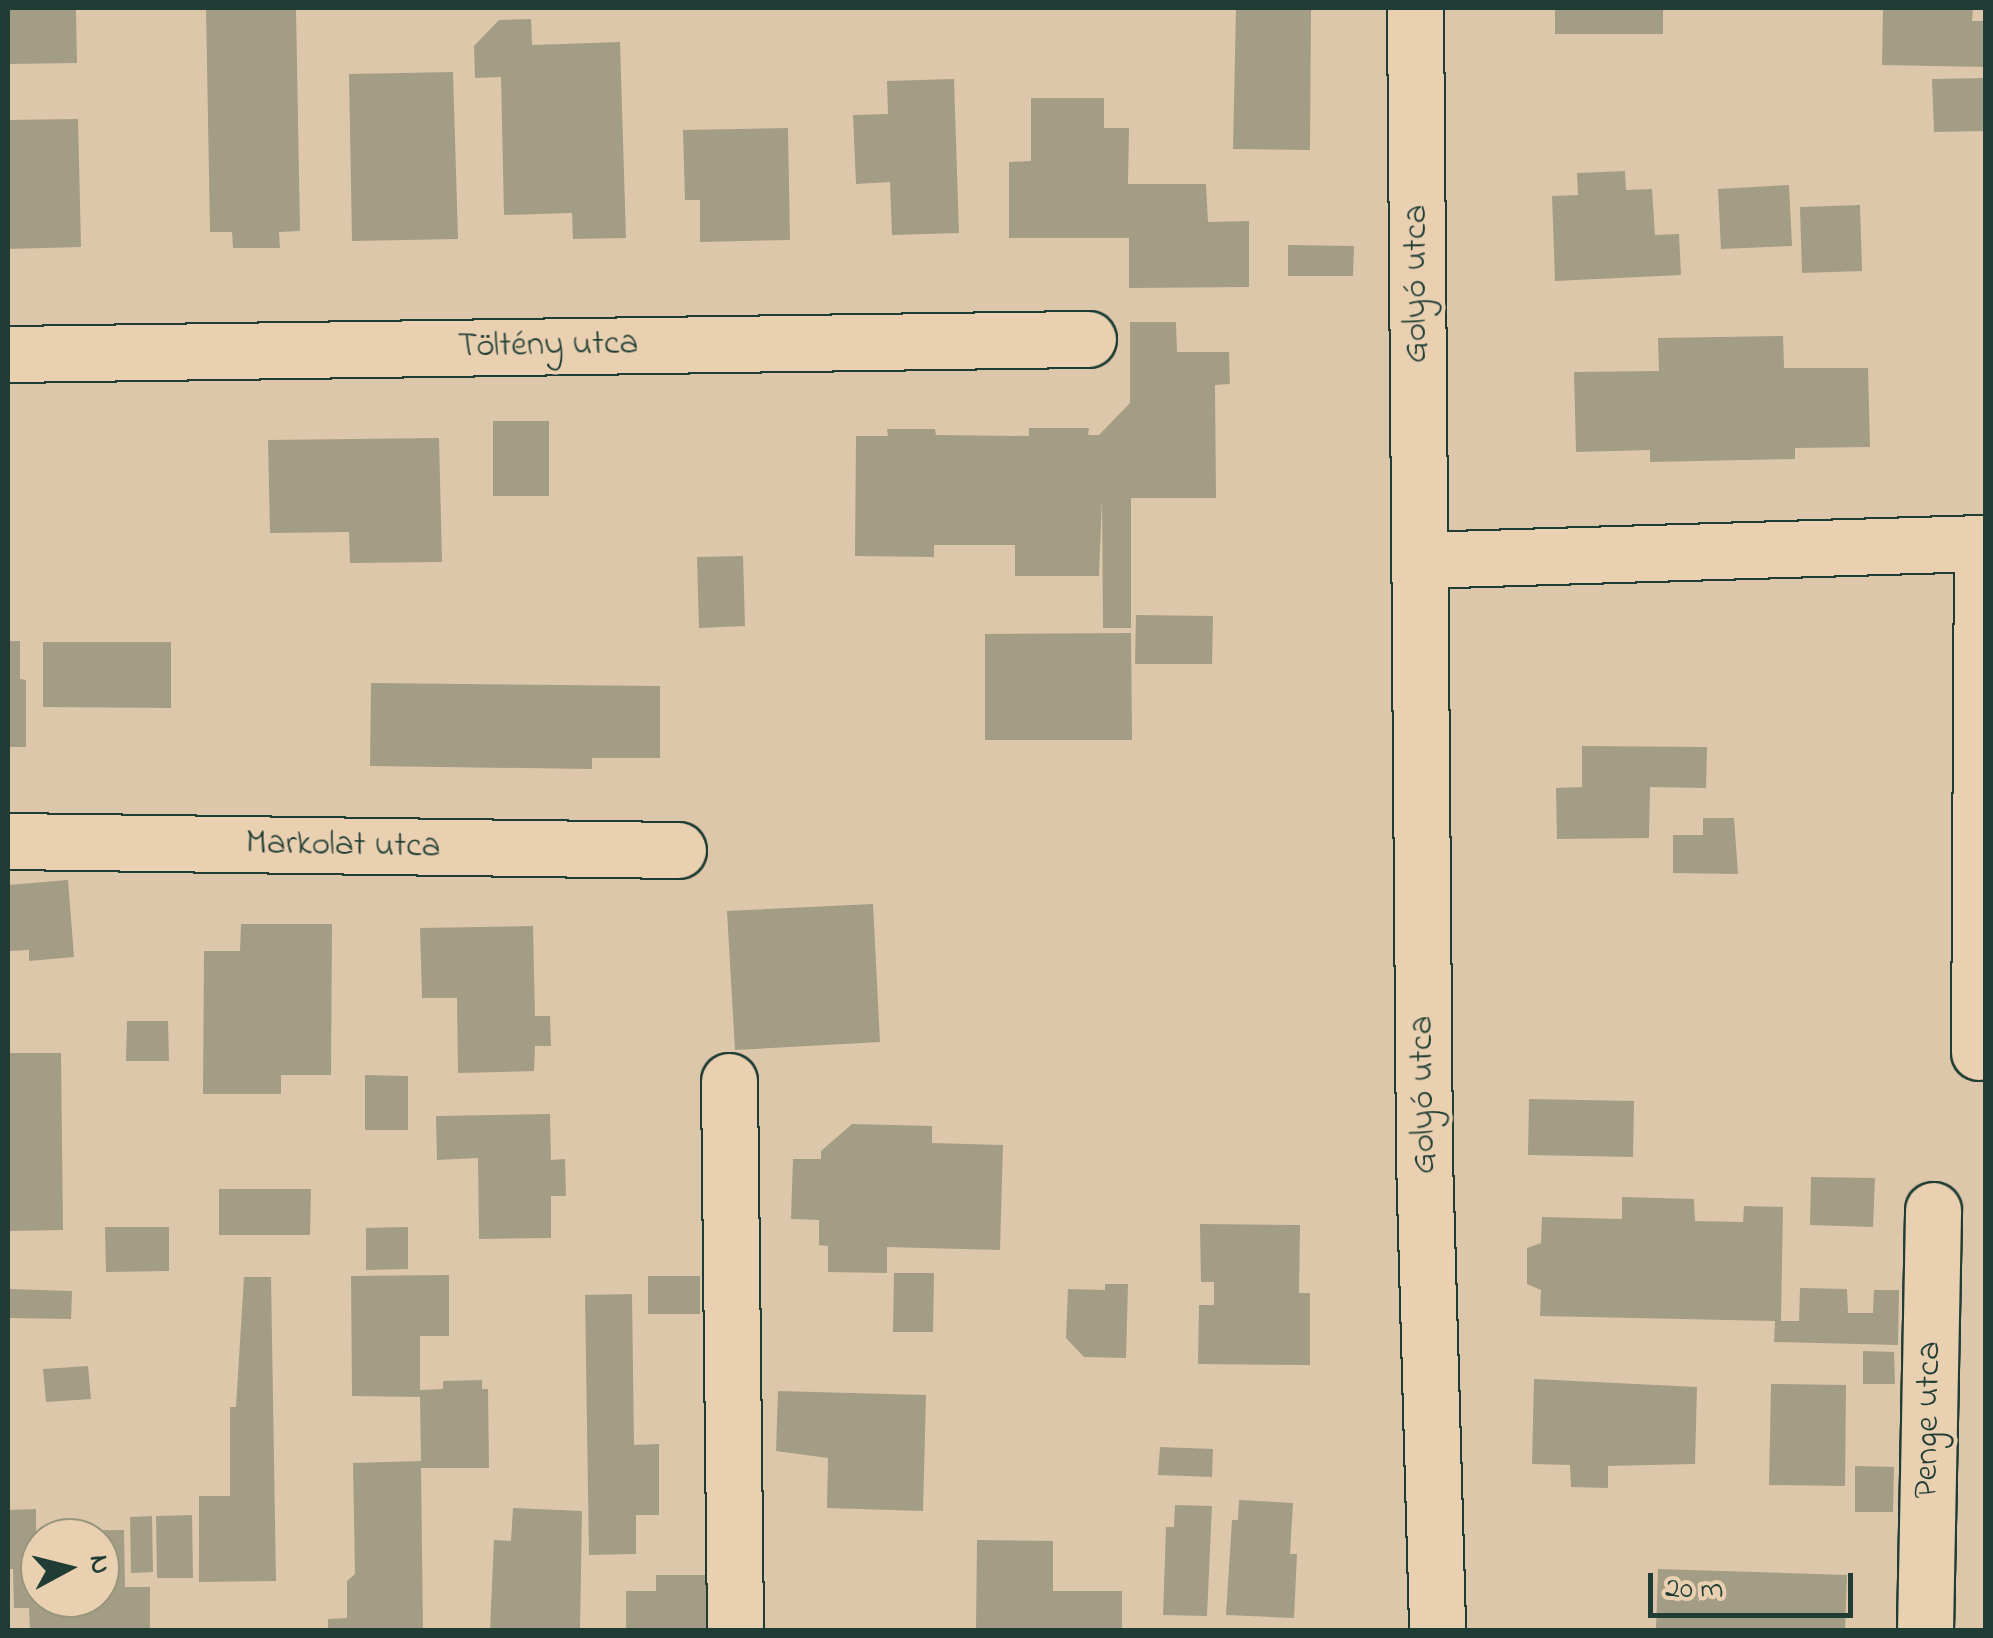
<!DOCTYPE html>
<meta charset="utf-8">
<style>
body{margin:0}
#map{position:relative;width:1993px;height:1638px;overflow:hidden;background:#ddc7aa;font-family:"Indie Flower",sans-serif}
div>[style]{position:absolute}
.building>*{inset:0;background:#a39d85}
.roads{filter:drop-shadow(2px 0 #1f3d34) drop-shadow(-2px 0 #1f3d34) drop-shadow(0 2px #1f3d34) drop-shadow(0 -2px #1f3d34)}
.minor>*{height:55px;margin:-27.5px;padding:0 27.5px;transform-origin:27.5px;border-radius:27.5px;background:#e9d0b1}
span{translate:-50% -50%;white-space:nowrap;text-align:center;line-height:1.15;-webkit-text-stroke:8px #e9d0b1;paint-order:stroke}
.street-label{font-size:35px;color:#1f3d34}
.frame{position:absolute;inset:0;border:10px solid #1f3d34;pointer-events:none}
.north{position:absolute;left:20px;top:1518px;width:100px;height:100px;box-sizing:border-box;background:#e9d0b1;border:2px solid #98957f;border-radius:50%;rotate:83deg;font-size:28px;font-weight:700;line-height:40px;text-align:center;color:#1f3d34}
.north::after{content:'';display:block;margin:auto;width:35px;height:45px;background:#1f3d34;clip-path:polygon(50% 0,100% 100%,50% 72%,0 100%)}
.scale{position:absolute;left:1648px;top:1573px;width:205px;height:45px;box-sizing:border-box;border:5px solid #1f3d34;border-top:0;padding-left:12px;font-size:30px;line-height:35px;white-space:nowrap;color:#1f3d34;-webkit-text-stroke:8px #e9d0b1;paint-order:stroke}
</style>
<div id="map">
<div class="building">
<div style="clip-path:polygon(8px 8px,76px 8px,77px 63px,8px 64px)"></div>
<div style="clip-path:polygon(206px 8px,296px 8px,300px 231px,279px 232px,280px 248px,233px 248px,232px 232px,210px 232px)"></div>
<div style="clip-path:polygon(1236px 8px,1311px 8px,1310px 150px,1233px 149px)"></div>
<div style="clip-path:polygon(1555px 8px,1663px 8px,1663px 34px,1555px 34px)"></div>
<div style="clip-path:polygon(1883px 8px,1973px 8px,1972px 21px,1986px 21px,1986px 67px,1882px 65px)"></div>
<div style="clip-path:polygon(531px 19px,532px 45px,620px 42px,626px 238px,573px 239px,572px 213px,504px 215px,501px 77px,475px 78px,474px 46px,499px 20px)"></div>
<div style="clip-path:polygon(453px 72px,458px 239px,352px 241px,349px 74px)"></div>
<div style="clip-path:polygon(1986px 78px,1986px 131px,1934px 132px,1932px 79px)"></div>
<div style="clip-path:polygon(954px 79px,959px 233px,892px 235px,890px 182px,856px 184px,853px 115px,888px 114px,887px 81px)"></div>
<div style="clip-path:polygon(1031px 98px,1104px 98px,1104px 128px,1129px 128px,1128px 184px,1206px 184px,1208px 222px,1249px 221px,1249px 287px,1129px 288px,1129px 238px,1009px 238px,1009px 162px,1031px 161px)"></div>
<div style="clip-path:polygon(78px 119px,81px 247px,8px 249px,8px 120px)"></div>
<div style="clip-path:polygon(788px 128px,790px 240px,700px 242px,700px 200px,685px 200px,683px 130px)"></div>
<div style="clip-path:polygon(1625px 171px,1626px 190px,1652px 189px,1655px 235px,1679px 234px,1681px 275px,1555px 281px,1552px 196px,1578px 195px,1577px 173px)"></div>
<div style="clip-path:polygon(1789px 185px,1792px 246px,1721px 249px,1718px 189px)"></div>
<div style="clip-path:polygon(1860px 205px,1862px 271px,1802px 273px,1800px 207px)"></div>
<div style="clip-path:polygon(1288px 245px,1354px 246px,1353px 276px,1288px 276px)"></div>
<div style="clip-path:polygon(1130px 322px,1176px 322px,1177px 352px,1229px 352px,1230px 384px,1215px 385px,1216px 498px,1131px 498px,1131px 628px,1103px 628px,1102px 498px,1099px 576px,1015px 576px,1015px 545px,934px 545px,934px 557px,855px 556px,856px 436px,888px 436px,887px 429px,935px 429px,936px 435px,1029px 436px,1029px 428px,1089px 428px,1088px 435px,1099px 435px,1130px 403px)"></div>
<div style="clip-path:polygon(1783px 336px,1784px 368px,1868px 368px,1870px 447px,1795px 448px,1795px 459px,1650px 462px,1650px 450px,1576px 452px,1574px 372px,1659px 371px,1658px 338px)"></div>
<div style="clip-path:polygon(493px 421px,549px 421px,549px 496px,493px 496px)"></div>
<div style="clip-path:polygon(439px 438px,442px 562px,350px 563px,349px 532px,270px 533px,268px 440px)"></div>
<div style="clip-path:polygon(743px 556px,745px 626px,699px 628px,697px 557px)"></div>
<div style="clip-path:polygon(1136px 615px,1213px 616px,1212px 664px,1135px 664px)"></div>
<div style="clip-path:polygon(1131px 633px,1132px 740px,985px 740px,985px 634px)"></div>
<div style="clip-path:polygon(8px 641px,20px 641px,20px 679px,26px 680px,26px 747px,8px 747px)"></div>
<div style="clip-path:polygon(43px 642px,171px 642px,171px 708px,43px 707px)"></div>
<div style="clip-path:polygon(371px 683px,660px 686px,660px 758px,592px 758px,592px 769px,370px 766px)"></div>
<div style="clip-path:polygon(1582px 746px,1707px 747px,1706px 788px,1650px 787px,1649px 838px,1557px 839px,1556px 788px,1582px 787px)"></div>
<div style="clip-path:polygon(1703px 818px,1734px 818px,1738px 874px,1673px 873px,1673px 835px,1703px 835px)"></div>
<div style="clip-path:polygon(68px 880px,74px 957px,29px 961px,29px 950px,8px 951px,8px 885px)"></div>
<div style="clip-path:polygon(873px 904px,880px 1042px,735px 1050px,727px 911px)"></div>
<div style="clip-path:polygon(241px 924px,332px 924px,331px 1075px,281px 1075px,281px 1094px,203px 1094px,204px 951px,240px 951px)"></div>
<div style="clip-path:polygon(533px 926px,535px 1016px,550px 1016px,551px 1046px,535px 1046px,534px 1071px,458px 1073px,457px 998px,422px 998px,420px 928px)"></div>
<div style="clip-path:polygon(127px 1021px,168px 1021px,169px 1061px,126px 1061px)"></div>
<div style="clip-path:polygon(8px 1053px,61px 1053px,63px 1230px,8px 1231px)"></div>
<div style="clip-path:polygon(365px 1075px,408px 1076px,408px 1130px,365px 1130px)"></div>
<div style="clip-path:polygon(1529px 1099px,1634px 1101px,1633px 1157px,1528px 1155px)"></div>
<div style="clip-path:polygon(550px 1114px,551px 1160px,565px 1159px,566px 1196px,551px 1196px,551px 1238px,479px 1239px,478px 1158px,437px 1160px,436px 1116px)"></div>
<div style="clip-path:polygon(852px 1124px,932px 1126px,932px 1143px,1003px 1145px,1000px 1250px,887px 1247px,887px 1273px,828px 1272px,828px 1246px,819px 1245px,819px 1220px,791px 1219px,793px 1159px,821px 1159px,821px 1151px)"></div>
<div style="clip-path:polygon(1811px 1177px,1875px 1178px,1873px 1227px,1810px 1225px)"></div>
<div style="clip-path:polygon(219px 1189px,311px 1189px,310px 1235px,219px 1235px)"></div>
<div style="clip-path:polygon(1622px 1197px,1694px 1199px,1695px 1221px,1743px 1222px,1744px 1206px,1783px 1207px,1781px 1321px,1799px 1321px,1800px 1288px,1847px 1289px,1848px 1313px,1873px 1313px,1874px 1290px,1899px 1290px,1898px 1345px,1774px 1342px,1775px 1321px,1540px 1316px,1541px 1290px,1527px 1284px,1527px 1248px,1541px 1243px,1542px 1217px,1622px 1219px)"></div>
<div style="clip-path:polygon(1200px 1224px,1300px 1225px,1299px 1293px,1310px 1293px,1310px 1365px,1198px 1364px,1199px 1305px,1214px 1305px,1214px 1282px,1201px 1282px)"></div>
<div style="clip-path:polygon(105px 1227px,169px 1227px,169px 1271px,106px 1272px)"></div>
<div style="clip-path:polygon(408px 1227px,408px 1269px,366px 1270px,366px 1228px)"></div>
<div style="clip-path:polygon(894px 1273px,934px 1273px,933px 1332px,893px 1332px)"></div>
<div style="clip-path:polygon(449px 1275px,449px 1336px,420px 1336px,420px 1390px,443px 1389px,443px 1381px,482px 1380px,482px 1389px,488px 1389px,489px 1468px,421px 1468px,423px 1630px,328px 1630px,328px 1619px,347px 1618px,347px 1581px,355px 1574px,353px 1463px,421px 1461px,420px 1397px,352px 1396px,351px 1276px)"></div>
<div style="clip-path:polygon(648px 1276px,700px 1276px,700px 1314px,648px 1314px)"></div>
<div style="clip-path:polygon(244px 1277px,271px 1277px,276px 1581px,199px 1582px,199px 1496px,230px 1496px,230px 1407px,236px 1407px)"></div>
<div style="clip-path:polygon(1105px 1284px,1128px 1284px,1126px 1358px,1084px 1357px,1066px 1338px,1068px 1289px,1105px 1290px)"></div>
<div style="clip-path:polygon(8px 1289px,72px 1291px,71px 1319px,8px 1318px)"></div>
<div style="clip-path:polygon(632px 1294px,634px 1445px,659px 1444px,659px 1515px,636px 1515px,636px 1554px,589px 1555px,585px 1295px)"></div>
<div style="clip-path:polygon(1863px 1351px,1894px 1352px,1895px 1384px,1863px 1384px)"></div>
<div style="clip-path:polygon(88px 1366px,91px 1399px,46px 1402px,43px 1369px)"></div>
<div style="clip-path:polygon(1534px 1379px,1697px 1387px,1695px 1464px,1608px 1466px,1608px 1488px,1571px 1487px,1570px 1465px,1532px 1464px)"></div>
<div style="clip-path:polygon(1771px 1384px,1846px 1385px,1845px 1486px,1769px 1485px)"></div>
<div style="clip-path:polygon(778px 1391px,926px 1395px,923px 1511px,827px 1508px,828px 1458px,776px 1451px)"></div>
<div style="clip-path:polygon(1160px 1447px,1213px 1449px,1212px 1477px,1158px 1475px)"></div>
<div style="clip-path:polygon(1855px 1466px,1894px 1467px,1893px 1512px,1855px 1512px)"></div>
<div style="clip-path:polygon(1239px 1500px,1293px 1503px,1290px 1554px,1297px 1554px,1294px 1618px,1226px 1615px,1232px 1520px,1238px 1520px)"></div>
<div style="clip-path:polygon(1175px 1505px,1212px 1506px,1207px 1616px,1163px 1615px,1166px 1527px,1174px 1527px)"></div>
<div style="clip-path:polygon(513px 1508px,582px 1511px,580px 1630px,490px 1630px,494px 1540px,511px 1541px)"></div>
<div style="clip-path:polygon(evenodd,36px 1509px,36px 1531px,124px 1530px,125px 1587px,150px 1587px,150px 1630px,30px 1630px,29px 1608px,14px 1608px,13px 1569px,8px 1569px,8px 1510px,36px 1509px,40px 1538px,100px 1538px,100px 1598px,40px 1598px,40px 1538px)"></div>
<div style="clip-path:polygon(192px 1515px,193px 1578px,157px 1578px,156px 1516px)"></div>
<div style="clip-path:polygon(152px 1516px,153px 1572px,131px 1573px,130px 1517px)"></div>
<div style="clip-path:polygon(977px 1540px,1053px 1541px,1053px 1591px,1122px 1591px,1122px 1630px,976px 1630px)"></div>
<div style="clip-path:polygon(1658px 1569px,1847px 1575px,1845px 1630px,1656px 1630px)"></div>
<div style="clip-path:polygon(656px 1575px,714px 1575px,713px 1630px,626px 1630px,626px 1591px,656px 1591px)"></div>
</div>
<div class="roads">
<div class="minor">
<div style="left:1415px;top:8px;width:1151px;rotate:89.55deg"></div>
<div style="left:1424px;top:1159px;width:471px;rotate:88.4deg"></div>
<div style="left:8px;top:354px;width:1080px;rotate:-0.8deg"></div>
<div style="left:1419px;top:560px;width:563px;rotate:-1.73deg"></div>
<div style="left:1982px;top:543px;width:509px;rotate:90.34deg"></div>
<div style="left:8px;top:841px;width:670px;rotate:0.77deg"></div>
<div style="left:729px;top:1081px;width:549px;rotate:89.37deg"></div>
<div style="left:1925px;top:1630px;width:420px;rotate:-88.9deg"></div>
</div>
</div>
<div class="street-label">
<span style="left:1417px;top:284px;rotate:-90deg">Golyó utca</span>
<span style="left:548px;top:346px;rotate:-1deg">Töltény utca</span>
<span style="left:343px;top:846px;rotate:1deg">Markolat utca</span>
<span style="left:1424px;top:1095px;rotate:-91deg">Golyó utca</span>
<span style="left:1929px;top:1420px;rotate:-89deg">Penge utca</span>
</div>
<div class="frame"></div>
<div class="north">N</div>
<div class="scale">20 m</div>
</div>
